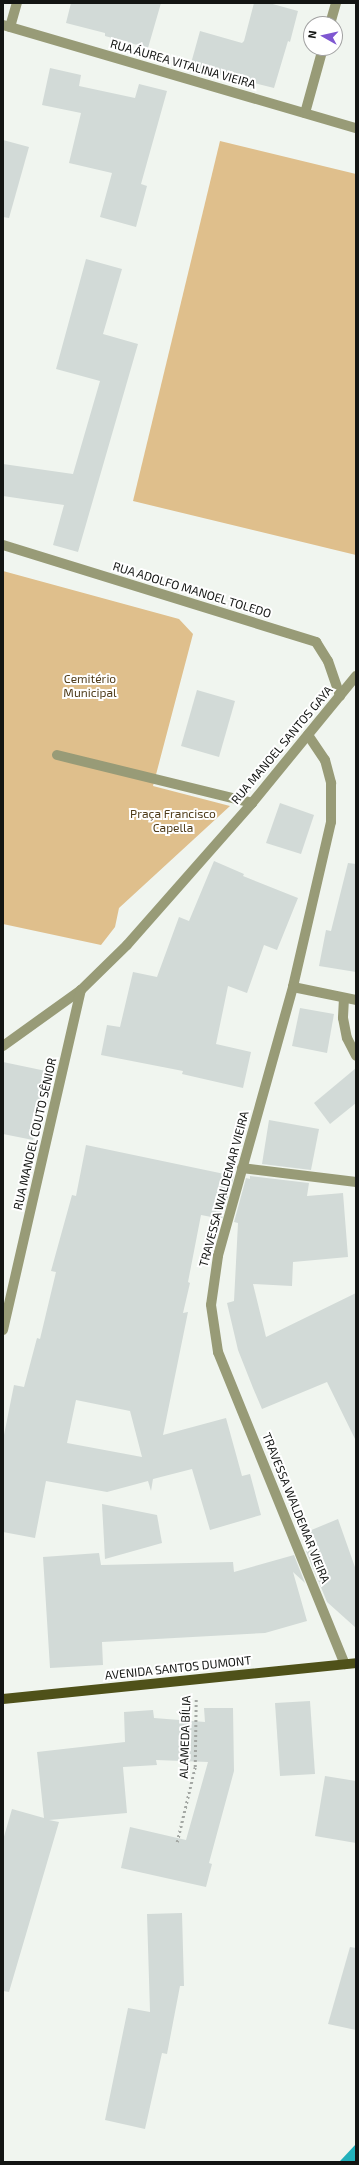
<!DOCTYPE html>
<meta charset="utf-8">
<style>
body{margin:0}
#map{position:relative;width:359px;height:2165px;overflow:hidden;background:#f0f5ef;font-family:"Exo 2",sans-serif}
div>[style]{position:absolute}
.green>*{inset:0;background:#dfbf8c}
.water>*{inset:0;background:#23b1bb}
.building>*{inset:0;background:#d2dad7}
.path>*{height:2.5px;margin-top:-1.25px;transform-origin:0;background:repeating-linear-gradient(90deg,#a3a7a3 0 2px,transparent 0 5px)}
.minor>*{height:10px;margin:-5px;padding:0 5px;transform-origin:5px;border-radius:5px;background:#989b77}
.major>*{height:10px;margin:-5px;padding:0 5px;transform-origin:5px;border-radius:5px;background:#4f5119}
span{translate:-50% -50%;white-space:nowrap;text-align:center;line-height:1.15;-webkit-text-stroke:4px #fff;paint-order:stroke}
.street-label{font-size:12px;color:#131513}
.park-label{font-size:12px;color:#4f3c1a}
.frame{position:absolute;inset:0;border:4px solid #131513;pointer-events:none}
.north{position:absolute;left:303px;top:16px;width:40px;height:40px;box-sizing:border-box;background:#fff;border:1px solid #a1a1a1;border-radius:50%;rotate:278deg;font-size:11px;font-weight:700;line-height:16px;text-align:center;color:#131513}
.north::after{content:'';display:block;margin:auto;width:14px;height:18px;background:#7f57d1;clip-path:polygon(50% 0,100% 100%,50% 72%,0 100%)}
</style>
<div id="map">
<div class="green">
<div style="clip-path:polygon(220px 141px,356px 174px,356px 555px,133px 501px)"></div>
<div style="clip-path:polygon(3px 571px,179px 619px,193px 634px,153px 786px,230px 806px,119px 908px,115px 927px,101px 945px,3px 924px)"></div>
</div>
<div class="water">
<div style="clip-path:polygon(356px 2144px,356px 2162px,339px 2162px,341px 2160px)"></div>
</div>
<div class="building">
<div style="clip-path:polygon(71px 3px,161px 3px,148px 48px,105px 36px,105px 33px,66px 23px)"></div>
<div style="clip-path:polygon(254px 3px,269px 3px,298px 11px,290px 42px,288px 41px,274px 88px,190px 67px,200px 31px,242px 43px,244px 41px)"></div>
<div style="clip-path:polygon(50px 68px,81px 75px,79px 86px,135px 98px,139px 84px,167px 91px,141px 184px,147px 186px,136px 227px,100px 217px,112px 173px,69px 163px,81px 113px,42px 105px)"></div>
<div style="clip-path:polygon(3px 140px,29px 147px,9px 218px,3px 217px)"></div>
<div style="clip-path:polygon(86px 259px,122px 269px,103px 334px,138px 344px,78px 552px,53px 545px,64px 505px,3px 496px,3px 464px,73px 474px,100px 381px,56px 369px)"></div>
<div style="clip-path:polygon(197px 690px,235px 701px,219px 757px,181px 746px)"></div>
<div style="clip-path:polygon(280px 803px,314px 815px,301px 854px,266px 843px)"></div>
<div style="clip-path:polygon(214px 861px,244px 874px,243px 876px,298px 898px,277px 950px,264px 945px,247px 993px,228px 986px,216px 1044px,251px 1052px,243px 1088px,182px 1074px,183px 1071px,101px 1055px,107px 1025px,120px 1027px,133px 972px,157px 977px,179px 917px,189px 921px)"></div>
<div style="clip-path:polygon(348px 863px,356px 864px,356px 972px,319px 966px,326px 930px,331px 931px)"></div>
<div style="clip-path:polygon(300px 1008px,334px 1014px,327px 1053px,292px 1046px)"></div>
<div style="clip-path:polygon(3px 1062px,46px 1071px,33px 1140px,3px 1134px)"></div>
<div style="clip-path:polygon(356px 1068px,356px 1103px,330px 1124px,314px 1103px)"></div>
<div style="clip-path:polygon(269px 1120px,319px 1129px,311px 1170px,262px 1164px)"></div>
<div style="clip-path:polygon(evenodd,86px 1145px,234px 1176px,222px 1219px,201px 1215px,188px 1282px,190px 1283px,183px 1313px,188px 1312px,163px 1435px,226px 1418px,242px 1476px,250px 1474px,261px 1515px,210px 1530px,192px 1469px,153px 1479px,151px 1491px,148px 1481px,107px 1492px,46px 1481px,35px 1538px,3px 1532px,3px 1440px,14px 1385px,24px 1387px,37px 1338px,40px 1339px,56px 1272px,51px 1271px,72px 1195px,76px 1196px,86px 1145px,76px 1400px,130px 1411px,142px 1457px,67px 1443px,76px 1400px)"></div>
<div style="clip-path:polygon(250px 1176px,309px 1183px,307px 1196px,343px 1193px,348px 1257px,293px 1262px,292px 1286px,253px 1284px,266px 1337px,356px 1293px,356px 1441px,327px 1382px,262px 1409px,253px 1388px,238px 1350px,227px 1303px,234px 1301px,238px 1223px,234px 1222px,246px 1178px,250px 1179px)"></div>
<div style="clip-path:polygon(102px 1504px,157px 1515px,162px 1543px,105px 1559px)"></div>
<div style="clip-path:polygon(338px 1519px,356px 1570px,356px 1628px,327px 1602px,306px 1551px,315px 1549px,309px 1531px)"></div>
<div style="clip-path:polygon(99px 1553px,101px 1565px,233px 1562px,234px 1572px,294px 1555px,305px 1583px,293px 1572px,307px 1621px,265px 1633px,102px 1642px,103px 1665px,50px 1668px,43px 1557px)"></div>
<div style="clip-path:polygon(310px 1701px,315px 1774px,280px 1776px,275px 1703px)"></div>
<div style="clip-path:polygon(204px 1708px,233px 1708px,234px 1771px,209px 1863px,212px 1864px,206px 1887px,121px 1868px,130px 1827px,186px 1840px,208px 1762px,156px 1760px,157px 1765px,123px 1767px,127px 1813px,49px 1820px,59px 1822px,9px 1992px,3px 1991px,3px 1840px,12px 1809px,44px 1818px,37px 1752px,125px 1742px,124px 1712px,153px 1710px,154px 1718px,205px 1722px)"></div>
<div style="clip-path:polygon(325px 1776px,356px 1781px,356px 1843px,315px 1836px)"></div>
<div style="clip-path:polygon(182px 1913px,184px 1986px,180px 1986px,167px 2054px,162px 2053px,145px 2129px,105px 2120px,128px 2008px,150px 2012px,147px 1914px)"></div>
<div style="clip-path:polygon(350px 1947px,356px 1948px,356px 2030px,328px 2024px)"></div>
</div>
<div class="path">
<div style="left:177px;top:1842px;width:77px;rotate:-76.5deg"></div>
<div style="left:195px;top:1767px;width:70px;rotate:-89.2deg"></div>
</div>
<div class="minor">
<div style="left:330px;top:24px;width:22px;rotate:-74deg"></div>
<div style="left:3px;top:25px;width:368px;rotate:16.3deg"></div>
<div style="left:10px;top:27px;width:25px;rotate:-74deg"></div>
<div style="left:305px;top:113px;width:67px;rotate:-74.5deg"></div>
<div style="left:3px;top:545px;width:328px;rotate:17.2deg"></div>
<div style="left:316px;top:642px;width:22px;rotate:58deg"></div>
<div style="left:328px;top:661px;width:37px;rotate:71deg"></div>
<div style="left:308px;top:735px;width:30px;rotate:56deg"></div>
<div style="left:325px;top:760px;width:24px;rotate:75deg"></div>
<div style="left:331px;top:783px;width:39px;rotate:90deg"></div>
<div style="left:331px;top:822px;width:169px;rotate:103deg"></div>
<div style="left:293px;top:987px;width:279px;rotate:105.6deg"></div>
<div style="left:218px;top:1256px;width:49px;rotate:98.1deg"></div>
<div style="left:211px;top:1305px;width:48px;rotate:81.5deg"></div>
<div style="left:218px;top:1352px;width:337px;rotate:67.9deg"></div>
<div style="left:57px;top:755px;width:201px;rotate:13.8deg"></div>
<div style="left:293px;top:987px;width:64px;rotate:11.7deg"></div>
<div style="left:344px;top:998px;width:20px;rotate:93deg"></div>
<div style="left:343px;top:1018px;width:20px;rotate:79deg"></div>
<div style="left:347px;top:1038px;width:20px;rotate:63deg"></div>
<div style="left:3px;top:1046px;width:96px;rotate:-35.7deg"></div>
<div style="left:81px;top:990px;width:64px;rotate:-44.4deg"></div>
<div style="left:127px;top:945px;width:189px;rotate:-48.6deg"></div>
<div style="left:252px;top:803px;width:164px;rotate:-50.7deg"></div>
<div style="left:242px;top:1168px;width:115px;rotate:7deg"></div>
<div style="left:3px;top:1330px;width:349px;rotate:-77.1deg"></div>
</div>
<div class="major">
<div style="left:3px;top:1699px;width:355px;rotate:-5.8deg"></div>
</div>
<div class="street-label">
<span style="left:183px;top:64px;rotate:16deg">RUA ÁUREA VITALINA VIEIRA</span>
<span style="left:192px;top:590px;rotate:17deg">RUA ADOLFO MANOEL TOLEDO</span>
<span style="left:282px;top:745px;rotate:-50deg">RUA MANOEL SANTOS GAYA</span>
<span style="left:35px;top:1134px;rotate:-77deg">RUA MANOEL COUTO SÊNIOR</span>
<span style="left:224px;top:1189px;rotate:-75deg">TRAVESSA WALDEMAR VIEIRA</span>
<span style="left:296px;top:1508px;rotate:68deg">TRAVESSA WALDEMAR VIEIRA</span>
<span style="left:178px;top:1668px;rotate:-6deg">AVENIDA SANTOS DUMONT</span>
<span style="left:185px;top:1737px;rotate:-88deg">ALAMEDA BÍLIA</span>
</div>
<div class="park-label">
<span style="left:90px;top:686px">Cemitério<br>Municipal</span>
<span style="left:173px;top:821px">Praça Francisco<br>Capella</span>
</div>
<div class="frame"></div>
<div class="north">N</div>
</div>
